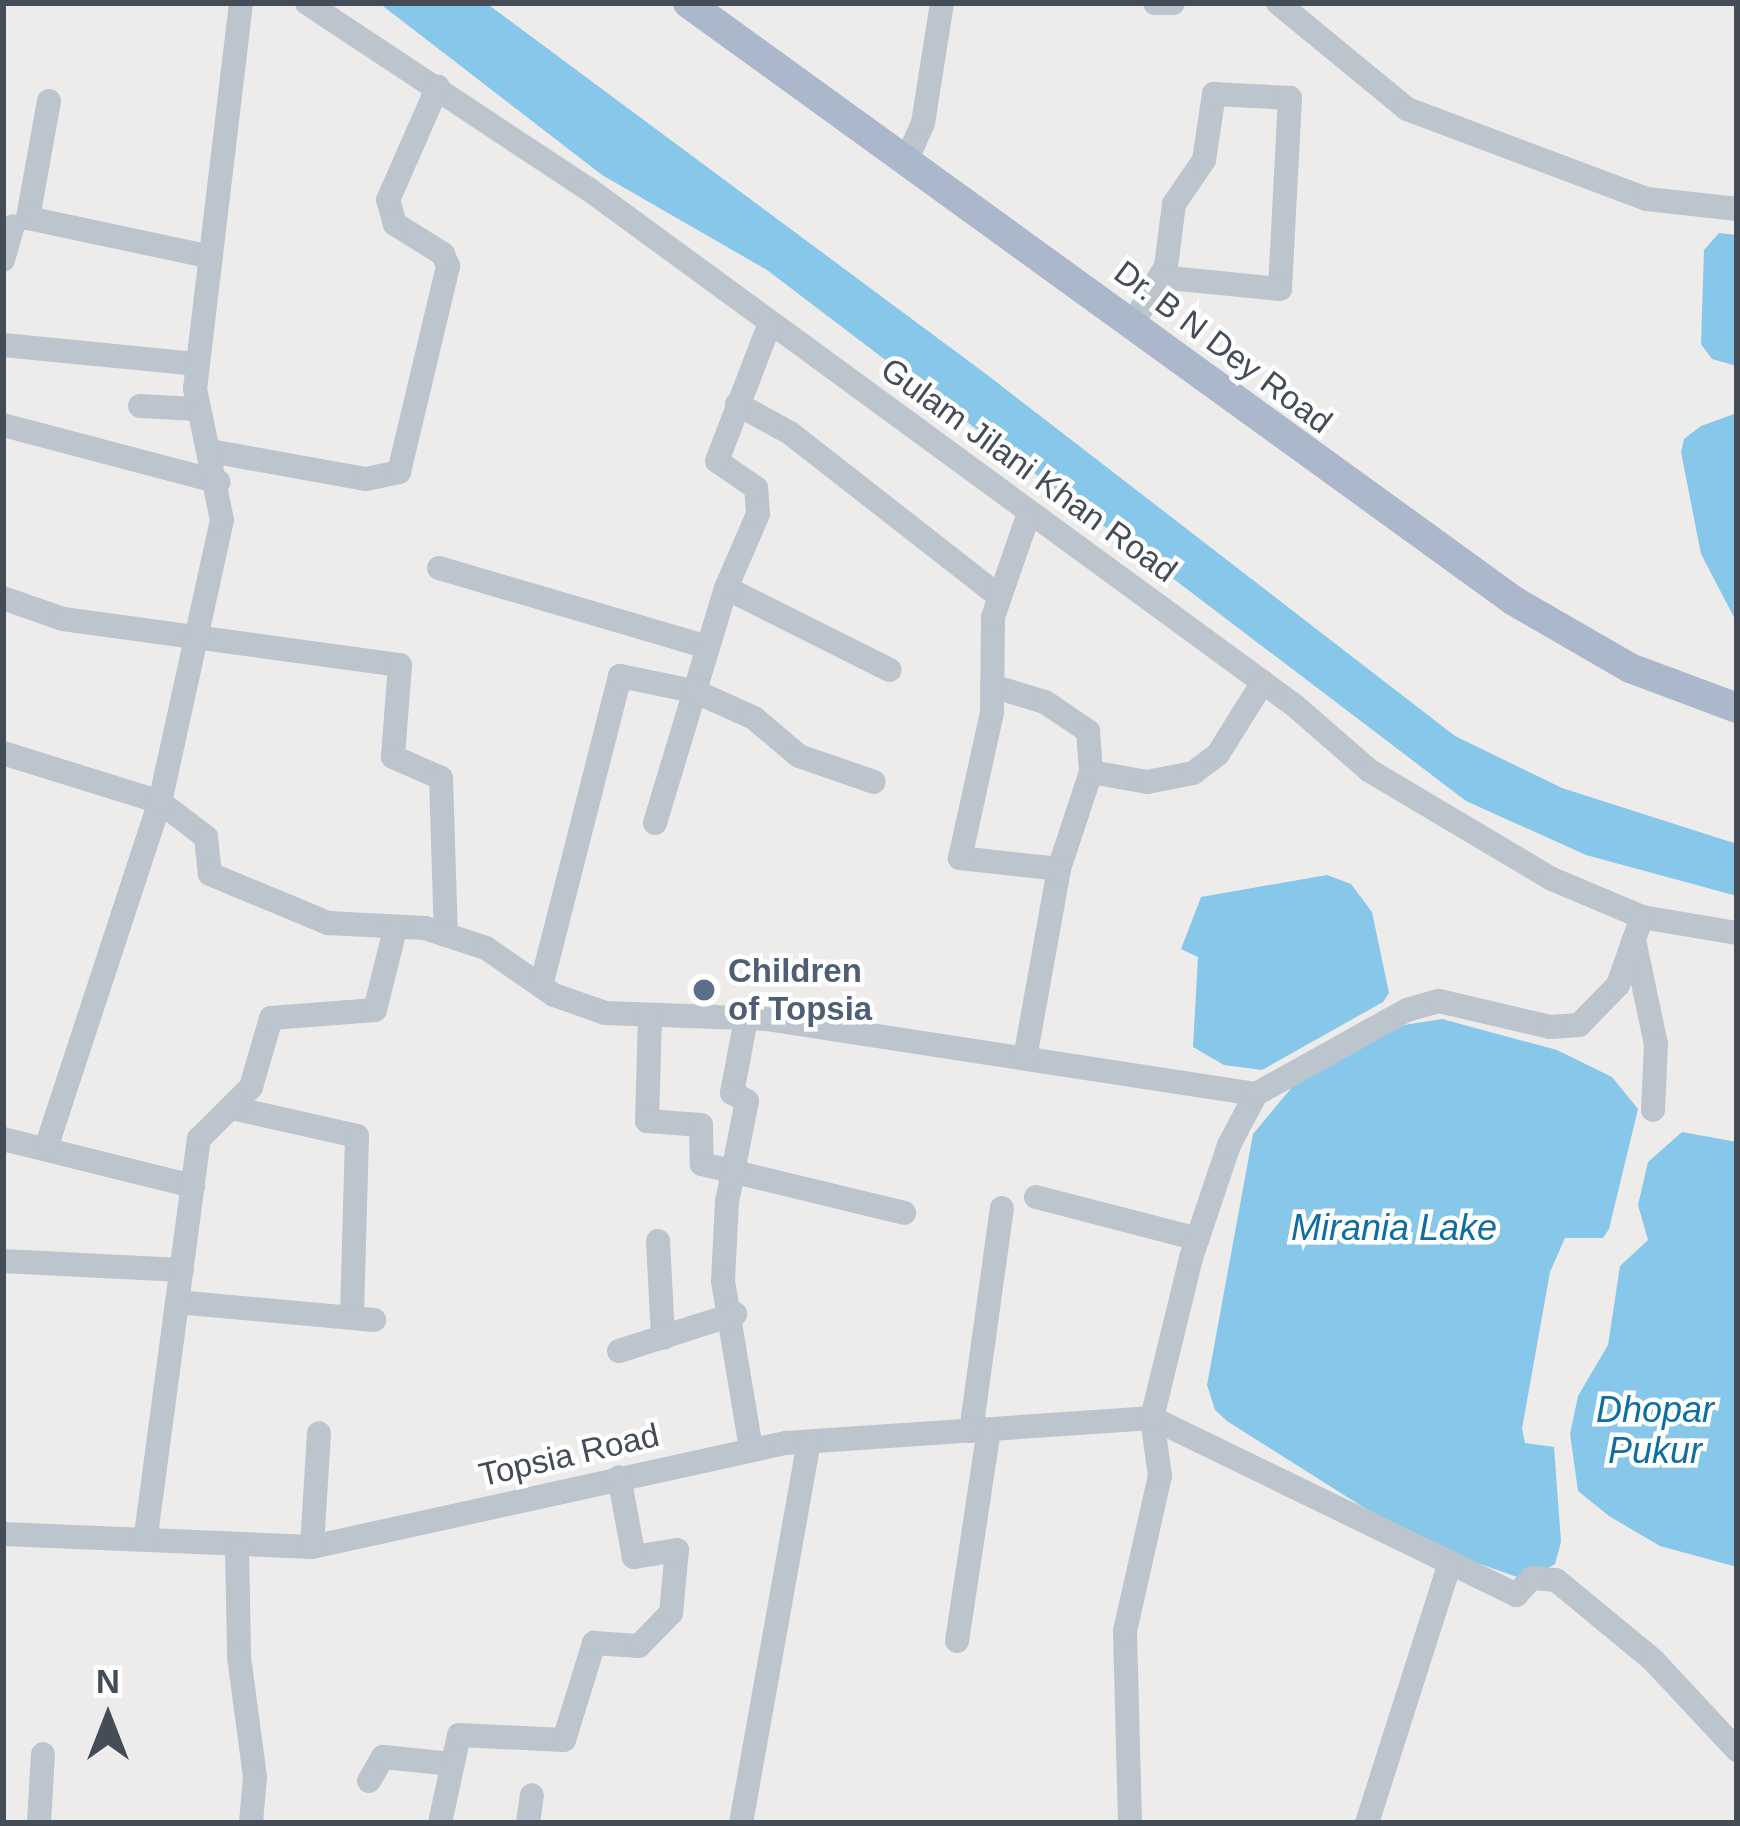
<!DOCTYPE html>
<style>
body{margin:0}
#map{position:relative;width:1740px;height:1826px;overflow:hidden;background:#eeeceb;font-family:Helvetica,sans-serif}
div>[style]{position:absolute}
.water>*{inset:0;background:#87c7e9}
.minor>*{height:24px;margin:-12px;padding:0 12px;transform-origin:12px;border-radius:12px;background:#bcc4ce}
.major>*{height:30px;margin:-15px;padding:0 15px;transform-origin:15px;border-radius:15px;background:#abb7cb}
.dots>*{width:33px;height:33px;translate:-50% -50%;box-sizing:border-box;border:6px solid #fff;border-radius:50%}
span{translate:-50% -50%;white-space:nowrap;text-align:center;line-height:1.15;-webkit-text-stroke:9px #fff;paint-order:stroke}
.street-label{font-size:33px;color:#444c58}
.service-label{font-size:33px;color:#4e5e75;font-weight:700}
.left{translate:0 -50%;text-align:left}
.water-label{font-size:36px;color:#0f6ea1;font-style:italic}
.frame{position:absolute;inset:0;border:6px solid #444c58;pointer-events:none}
.north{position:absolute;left:48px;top:1658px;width:120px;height:120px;-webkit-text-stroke:9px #fff;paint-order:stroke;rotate:0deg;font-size:33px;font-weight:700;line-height:48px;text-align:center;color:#444c58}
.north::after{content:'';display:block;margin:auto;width:42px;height:54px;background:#444c58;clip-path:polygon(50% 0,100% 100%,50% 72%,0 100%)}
</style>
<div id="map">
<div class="water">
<div style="clip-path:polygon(379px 3px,486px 3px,986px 374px,1455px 736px,1562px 788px,1737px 844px,1737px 896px,1586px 855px,1466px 801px,767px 270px,602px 175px)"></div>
<div style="clip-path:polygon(1719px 233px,1737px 235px,1737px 366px,1712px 359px,1701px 344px,1704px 250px)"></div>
<div style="clip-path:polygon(1737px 413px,1737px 623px,1701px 554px,1681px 452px,1684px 439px,1701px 426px)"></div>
<div style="clip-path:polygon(1327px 875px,1351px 884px,1372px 912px,1389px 993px,1383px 1002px,1262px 1070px,1224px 1065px,1193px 1047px,1198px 957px,1181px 949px,1201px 897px)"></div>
<div style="clip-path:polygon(1442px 1019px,1557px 1050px,1612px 1077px,1638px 1109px,1609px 1229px,1603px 1238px,1565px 1238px,1550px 1272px,1522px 1429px,1525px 1443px,1554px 1447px,1561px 1542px,1555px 1564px,1526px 1580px,1420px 1543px,1227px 1421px,1215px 1410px,1207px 1385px,1253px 1134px,1293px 1086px,1391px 1027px)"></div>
<div style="clip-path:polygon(1682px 1132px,1737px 1142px,1737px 1567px,1660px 1546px,1609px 1516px,1578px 1491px,1570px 1434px,1578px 1396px,1608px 1345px,1620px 1266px,1648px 1240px,1638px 1205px,1648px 1162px)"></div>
</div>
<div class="minor">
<div style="left:307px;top:3px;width:336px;rotate:33.5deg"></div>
<div style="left:587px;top:188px;width:876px;rotate:36.18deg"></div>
<div style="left:1294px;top:705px;width:101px;rotate:41deg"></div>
<div style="left:1370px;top:771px;width:212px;rotate:30.7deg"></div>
<div style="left:1552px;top:879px;width:98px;rotate:22.9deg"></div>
<div style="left:1642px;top:917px;width:96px;rotate:9.6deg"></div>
<div style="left:1155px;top:3px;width:18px"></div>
<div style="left:1278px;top:3px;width:167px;rotate:39.4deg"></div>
<div style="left:1407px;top:109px;width:256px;rotate:20.6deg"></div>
<div style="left:1647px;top:199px;width:91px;rotate:6.3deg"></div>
<div style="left:49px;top:101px;width:119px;rotate:100.2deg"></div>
<div style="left:28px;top:218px;width:187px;rotate:12deg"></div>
<div style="left:907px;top:159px;width:39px;rotate:-66deg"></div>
<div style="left:923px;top:123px;width:121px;rotate:-81deg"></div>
<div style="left:3px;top:260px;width:35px;rotate:-74deg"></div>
<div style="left:1132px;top:325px;width:68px;rotate:-60deg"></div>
<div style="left:1166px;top:266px;width:63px;rotate:-82.6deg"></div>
<div style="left:1174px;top:204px;width:53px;rotate:-55.7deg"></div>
<div style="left:1204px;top:160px;width:67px;rotate:-81.4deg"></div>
<div style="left:1214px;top:94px;width:76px;rotate:3deg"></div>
<div style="left:1290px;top:98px;width:191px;rotate:93deg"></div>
<div style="left:1280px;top:289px;width:121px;rotate:-174.3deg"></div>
<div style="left:3px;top:345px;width:196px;rotate:5.6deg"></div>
<div style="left:737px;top:404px;width:60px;rotate:28.7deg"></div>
<div style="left:790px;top:433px;width:265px;rotate:38deg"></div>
<div style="left:140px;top:406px;width:56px;rotate:3.1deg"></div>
<div style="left:3px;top:425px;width:223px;rotate:14.8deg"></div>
<div style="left:210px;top:451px;width:158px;rotate:10.2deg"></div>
<div style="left:366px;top:479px;width:34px;rotate:-12deg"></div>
<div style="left:399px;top:472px;width:212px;rotate:-76.6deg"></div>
<div style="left:448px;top:266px;width:13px;rotate:-113deg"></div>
<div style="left:443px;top:254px;width:57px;rotate:-148deg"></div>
<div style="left:395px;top:224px;width:25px;rotate:-106deg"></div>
<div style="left:388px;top:200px;width:124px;rotate:-66.3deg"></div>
<div style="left:439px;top:568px;width:280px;rotate:16.4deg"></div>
<div style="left:726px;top:588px;width:183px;rotate:26.6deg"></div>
<div style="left:3px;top:598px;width:64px;rotate:19.3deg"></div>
<div style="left:63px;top:619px;width:340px;rotate:7.8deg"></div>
<div style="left:400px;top:665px;width:92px;rotate:94.4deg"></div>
<div style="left:393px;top:757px;width:52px;rotate:23.6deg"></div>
<div style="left:441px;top:778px;width:157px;rotate:88.2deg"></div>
<div style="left:992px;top:686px;width:55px;rotate:16.8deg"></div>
<div style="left:1045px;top:702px;width:52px;rotate:34deg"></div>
<div style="left:1088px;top:731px;width:41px;rotate:85.8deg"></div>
<div style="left:1091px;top:772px;width:102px;rotate:108.3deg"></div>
<div style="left:3px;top:753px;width:164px;rotate:17.3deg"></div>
<div style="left:160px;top:802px;width:58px;rotate:37.3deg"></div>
<div style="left:206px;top:837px;width:37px;rotate:84deg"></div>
<div style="left:210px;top:874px;width:128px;rotate:22.6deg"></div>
<div style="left:328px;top:923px;width:97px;rotate:3deg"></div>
<div style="left:425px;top:928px;width:64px;rotate:18.2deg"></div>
<div style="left:486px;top:948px;width:83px;rotate:34.7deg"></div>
<div style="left:554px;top:995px;width:54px;rotate:19.4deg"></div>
<div style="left:605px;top:1013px;width:161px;rotate:2.1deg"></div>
<div style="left:766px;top:1019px;width:496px;rotate:8.7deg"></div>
<div style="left:1091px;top:772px;width:57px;rotate:10.1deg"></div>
<div style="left:1147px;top:782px;width:47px;rotate:-11.1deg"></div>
<div style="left:1193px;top:773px;width:31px;rotate:-37deg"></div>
<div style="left:1218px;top:754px;width:85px;rotate:-58deg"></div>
<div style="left:655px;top:823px;width:245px;rotate:-73.2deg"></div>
<div style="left:726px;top:588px;width:81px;rotate:-66.6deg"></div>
<div style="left:758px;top:514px;width:26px;rotate:-94deg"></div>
<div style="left:756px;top:488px;width:47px;rotate:-145.3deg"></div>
<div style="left:717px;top:461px;width:148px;rotate:-69deg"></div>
<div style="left:1634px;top:940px;width:106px;rotate:78.1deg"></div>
<div style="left:1656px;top:1044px;width:66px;rotate:92.6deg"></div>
<div style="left:541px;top:986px;width:320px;rotate:-75.7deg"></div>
<div style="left:620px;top:676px;width:76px;rotate:11.5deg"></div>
<div style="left:694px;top:691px;width:66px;rotate:24.2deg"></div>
<div style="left:754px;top:718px;width:59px;rotate:40.2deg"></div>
<div style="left:799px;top:756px;width:79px;rotate:19.1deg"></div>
<div style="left:650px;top:1016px;width:105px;rotate:91.6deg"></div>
<div style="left:647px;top:1121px;width:54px;rotate:4.2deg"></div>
<div style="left:701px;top:1125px;width:39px;rotate:89deg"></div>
<div style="left:702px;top:1164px;width:208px;rotate:13.6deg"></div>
<div style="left:746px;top:1019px;width:75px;rotate:100.7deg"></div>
<div style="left:732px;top:1093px;width:17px;rotate:28deg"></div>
<div style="left:747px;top:1101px;width:103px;rotate:101.2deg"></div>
<div style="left:727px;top:1202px;width:79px;rotate:92.9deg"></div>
<div style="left:723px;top:1281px;width:170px;rotate:80.5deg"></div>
<div style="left:1025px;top:1058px;width:192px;rotate:-79.8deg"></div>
<div style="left:1059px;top:869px;width:100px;rotate:-173.7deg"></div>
<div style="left:960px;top:858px;width:148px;rotate:-77.6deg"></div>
<div style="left:992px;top:713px;width:96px;rotate:-89.4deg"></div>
<div style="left:993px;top:617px;width:107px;rotate:-70.9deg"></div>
<div style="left:232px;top:1108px;width:128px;rotate:12.6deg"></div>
<div style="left:357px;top:1136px;width:182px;rotate:91.6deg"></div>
<div style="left:3px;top:1139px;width:196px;rotate:13.9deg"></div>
<div style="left:46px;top:1148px;width:364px;rotate:-71.8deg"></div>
<div style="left:160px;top:802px;width:289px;rotate:-77.6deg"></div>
<div style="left:222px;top:520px;width:134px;rotate:-101.6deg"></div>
<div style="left:195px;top:389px;width:389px;rotate:-83.2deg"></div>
<div style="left:1036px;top:1197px;width:167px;rotate:14.5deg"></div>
<div style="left:658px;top:1241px;width:97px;rotate:87deg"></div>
<div style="left:3px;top:1261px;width:179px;rotate:2.9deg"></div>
<div style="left:177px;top:1302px;width:198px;rotate:5.2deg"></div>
<div style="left:619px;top:1351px;width:122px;rotate:-17.7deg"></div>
<div style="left:971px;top:1431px;width:225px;rotate:-82.1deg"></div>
<div style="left:3px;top:1534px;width:309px;rotate:2.4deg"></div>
<div style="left:312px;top:1547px;width:485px;rotate:-12.4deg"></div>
<div style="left:786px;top:1443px;width:367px;rotate:-3.9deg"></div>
<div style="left:1152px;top:1418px;width:405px;rotate:25.9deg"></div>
<div style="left:1516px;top:1595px;width:23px;rotate:-47deg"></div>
<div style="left:1532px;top:1578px;width:24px;rotate:5deg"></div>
<div style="left:1556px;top:1580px;width:124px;rotate:39.5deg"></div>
<div style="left:1652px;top:1659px;width:125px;rotate:47deg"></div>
<div style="left:146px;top:1535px;width:400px;rotate:-82.4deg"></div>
<div style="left:199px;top:1139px;width:74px;rotate:-45deg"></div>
<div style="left:251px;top:1087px;width:72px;rotate:-73.8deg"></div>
<div style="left:271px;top:1018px;width:104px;rotate:-4.4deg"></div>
<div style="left:375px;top:1010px;width:82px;rotate:-76deg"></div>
<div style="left:312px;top:1547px;width:114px;rotate:-86.5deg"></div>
<div style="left:237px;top:1548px;width:109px;rotate:88.9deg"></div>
<div style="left:239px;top:1657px;width:121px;rotate:82.4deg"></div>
<div style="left:255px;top:1777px;width:46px;rotate:95deg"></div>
<div style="left:957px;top:1641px;width:213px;rotate:-81.4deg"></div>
<div style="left:369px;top:1781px;width:28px;rotate:-60deg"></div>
<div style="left:383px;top:1757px;width:69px;rotate:5.8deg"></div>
<div style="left:39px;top:1823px;width:69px;rotate:-86.7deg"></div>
<div style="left:440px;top:1823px;width:90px;rotate:-77.8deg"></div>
<div style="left:459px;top:1735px;width:105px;rotate:2.7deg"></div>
<div style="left:564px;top:1740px;width:102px;rotate:-72.8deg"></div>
<div style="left:594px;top:1643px;width:45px;rotate:3.8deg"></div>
<div style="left:639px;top:1646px;width:46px;rotate:-45.9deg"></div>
<div style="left:671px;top:1613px;width:63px;rotate:-84.6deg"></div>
<div style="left:677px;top:1550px;width:44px;rotate:170.8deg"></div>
<div style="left:634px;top:1557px;width:81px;rotate:-100.6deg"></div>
<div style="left:528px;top:1823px;width:28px;rotate:-82deg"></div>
<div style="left:741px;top:1823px;width:387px;rotate:-79.9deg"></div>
<div style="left:1130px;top:1823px;width:192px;rotate:-91.5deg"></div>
<div style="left:1125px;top:1631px;width:159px;rotate:-77.3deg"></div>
<div style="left:1160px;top:1476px;width:59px;rotate:-97.9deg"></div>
<div style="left:1152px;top:1418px;width:165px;rotate:-76.3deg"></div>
<div style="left:1191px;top:1258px;width:119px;rotate:-71.4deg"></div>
<div style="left:1229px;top:1145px;width:58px;rotate:-62.1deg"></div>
<div style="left:1256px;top:1094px;width:173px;rotate:-29.1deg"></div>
<div style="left:1407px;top:1010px;width:33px;rotate:-16deg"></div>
<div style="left:1439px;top:1001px;width:114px;rotate:13.2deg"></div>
<div style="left:1550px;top:1027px;width:29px;rotate:-4deg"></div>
<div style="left:1579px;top:1025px;width:56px;rotate:-45.7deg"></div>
<div style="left:1618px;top:985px;width:72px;rotate:-70.6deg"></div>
<div style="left:1367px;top:1823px;width:273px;rotate:-72.3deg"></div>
</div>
<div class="major">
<div style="left:688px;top:3px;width:1020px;rotate:35.9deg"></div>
<div style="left:1514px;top:601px;width:134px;rotate:30deg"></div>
<div style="left:1630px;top:668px;width:114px;rotate:20.5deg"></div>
</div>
<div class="dots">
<div style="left:704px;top:990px;background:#5c6f8a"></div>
</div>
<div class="street-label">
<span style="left:1223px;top:347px;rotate:37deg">Dr. B N Dey Road</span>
<span style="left:1029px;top:470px;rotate:36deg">Gulam Jilani Khan Road</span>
<span style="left:569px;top:1455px;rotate:-13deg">Topsia Road</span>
</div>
<div class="service-label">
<span class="left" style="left:728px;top:990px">Children<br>of Topsia</span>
</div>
<div class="water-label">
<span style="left:1394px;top:1228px">Mirania Lake</span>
<span style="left:1655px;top:1430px">Dhopar<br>Pukur</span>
</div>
<div class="frame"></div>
<div class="north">N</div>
</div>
